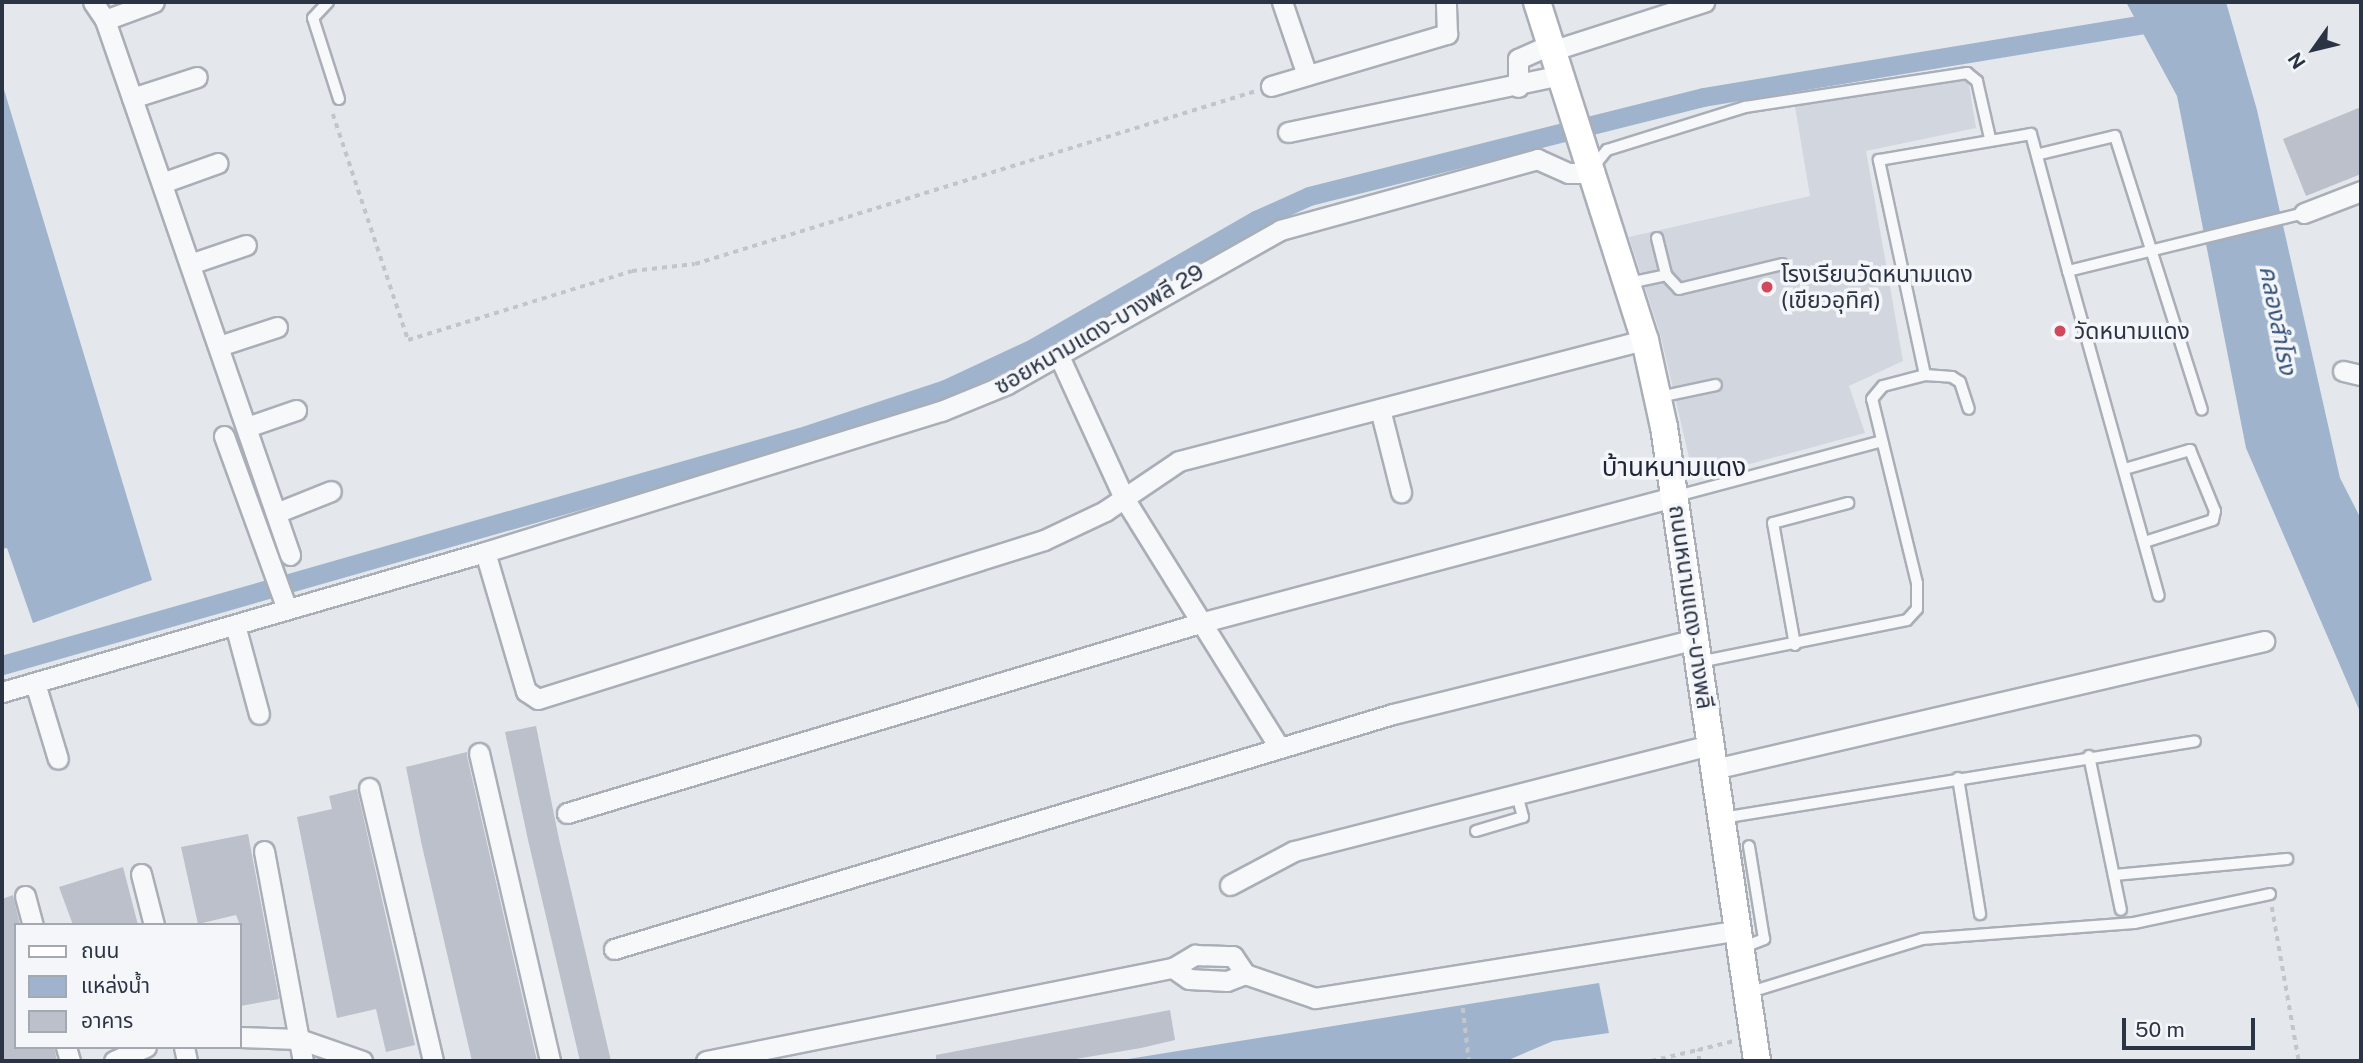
<!DOCTYPE html>
<meta charset="utf-8">
<style>
body{margin:0}
#map{position:relative;width:2363px;height:1063px;overflow:hidden;background:#e4e7ec;font-family:"Public Sans","Noto Sans Thai",sans-serif}
div>[style]{position:absolute}
.built>*{inset:0;background:#d2d6de}
.water>*{inset:0;background:#9fb4cc}
.canal>*{height:19px;margin:-9.5px;padding:0 9.5px;transform-origin:9.5px;border-radius:9.5px;background:#9fb4cc}
.building>*{inset:0;background:#bbc0ca}
.path>*{height:3.5px;margin-top:-1.75px;transform-origin:0;background:repeating-linear-gradient(90deg,#c2c5cb 0 5px,transparent 0 10px)}
.roads{filter:drop-shadow(2px 0 #a9aeb7) drop-shadow(-2px 0 #a9aeb7) drop-shadow(0 2px #a9aeb7) drop-shadow(0 -2px #a9aeb7)}
.lane>*{height:10px;margin:-5px;padding:0 5px;transform-origin:5px;border-radius:5px;background:#f7f8fa}
.street>*{height:19px;margin:-9.5px;padding:0 9.5px;transform-origin:9.5px;border-radius:9.5px;background:#f7f8fa}
.secondary>*{height:26px;margin:-13px;padding:0 13px;transform-origin:13px;border-radius:13px;background:#fff}
.dots>*{width:19px;height:19px;translate:-50% -50%;box-sizing:border-box;border:4px solid #f4f6f9;border-radius:50%}
span{translate:-50% -50%;white-space:nowrap;text-align:center;line-height:1.15;-webkit-text-stroke:7px #f4f6f9;paint-order:stroke}
.poi-label{font-size:23px;color:#2b3445}
.left{translate:0 -50%;text-align:left}
.street-label{font-size:23px;color:#2b3445}
.water-label{font-size:24px;color:#34527a;font-style:italic}
.quarter-label{font-size:26px;color:#1d2536}
.frame{position:absolute;inset:0;border:4px solid #2b3445;pointer-events:none}
.legend{position:absolute;left:14px;top:923px;width:228px;height:126px;box-sizing:border-box;background:#f4f6f9;border:2px solid #a4a8b1;margin:0;padding:9px 12px;list-style:none;font-size:21px;color:#2b3445}
.legend li{display:flex;align-items:center;gap:14px;height:35px}
.legend b{width:35px;border:2px solid #a4a8b1}
.north{position:absolute;left:2279px;top:14px;width:70px;height:70px;-webkit-text-stroke:5px #f4f6f9;paint-order:stroke;rotate:236deg;font-size:19px;font-weight:700;line-height:28px;text-align:center;color:#2b3445}
.north::after{content:'';display:block;margin:auto;width:24px;height:32px;background:#2b3445;clip-path:polygon(50% 0,100% 100%,50% 72%,0 100%)}
.scale{position:absolute;left:2122px;top:1018px;width:133px;height:32px;box-sizing:border-box;border:4px solid #2b3445;border-top:0;padding-left:9px;font-size:21px;line-height:24px;white-space:nowrap;color:#2b3445;-webkit-text-stroke:5px #f4f6f9;paint-order:stroke}
</style>
<div id="map">
<div class="built">
<div style="clip-path:polygon(1967px 73px,1976px 128px,1866px 151px,1903px 361px,1849px 386px,1865px 433px,1694px 479px,1661px 337px,1629px 237px,1810px 196px,1795px 106px)"></div>
</div>
<div class="water">
<div style="clip-path:polygon(2126px 2px,2226px 2px,2257px 110px,2340px 478px,2361px 519px,2361px 714px,2246px 448px,2177px 96px)"></div>
<div style="clip-path:polygon(2px 83px,152px 580px,33px 623px,7px 548px,2px 549px)"></div>
<div style="clip-path:polygon(1599px 983px,1609px 1033px,1553px 1041px,1506px 1061px,1116px 1061px)"></div>
</div>
<div class="canal">
<div style="left:2px;top:665px;width:830px;rotate:-15.95deg"></div>
<div style="left:800px;top:437px;width:153px;rotate:-18.3deg"></div>
<div style="left:945px;top:389px;width:97px;rotate:-25deg"></div>
<div style="left:1033px;top:348px;width:257px;rotate:-29.9deg"></div>
<div style="left:1256px;top:220px;width:58px;rotate:-24.4deg"></div>
<div style="left:1309px;top:196px;width:406px;rotate:-14.1deg"></div>
<div style="left:1703px;top:97px;width:465px;rotate:-9.4deg"></div>
</div>
<div class="building">
<div style="clip-path:polygon(2361px 107px,2361px 174px,2306px 196px,2283px 139px)"></div>
<div style="clip-path:polygon(536px 726px,559px 839px,611px 1061px,580px 1061px,528px 840px,505px 732px)"></div>
<div style="clip-path:polygon(467px 752px,467px 756px,537px 1061px,472px 1061px,422px 846px,406px 767px)"></div>
<div style="clip-path:polygon(357px 789px,415px 1045px,386px 1052px,376px 1009px,337px 1018px,297px 817px,332px 809px,329px 796px)"></div>
<div style="clip-path:polygon(248px 834px,279px 999px,240px 1006px,240px 925px,236px 915px,198px 924px,181px 847px)"></div>
<div style="clip-path:polygon(123px 867px,138px 925px,73px 925px,59px 887px)"></div>
<div style="clip-path:polygon(13px 895px,20px 925px,16px 1047px,54px 1047px,57px 1061px,2px 1061px,2px 899px)"></div>
<div style="clip-path:polygon(1170px 1010px,1175px 1040px,1141px 1048px,1064px 1061px,936px 1061px,936px 1055px)"></div>
</div>
<div class="path">
<div style="left:333px;top:114px;width:238px;rotate:71.6deg"></div>
<div style="left:408px;top:340px;width:234px;rotate:-17.1deg"></div>
<div style="left:632px;top:271px;width:63px;rotate:-6.3deg"></div>
<div style="left:695px;top:264px;width:587px;rotate:-17.14deg"></div>
<div style="left:2272px;top:907px;width:156px;rotate:80.1deg"></div>
<div style="left:1463px;top:1008px;width:53px;rotate:83.5deg"></div>
<div style="left:1651px;top:1061px;width:48px;rotate:-13.2deg"></div>
<div style="left:1699px;top:1061px;width:11px;rotate:-95deg"></div>
<div style="left:1698px;top:1050px;width:37px;rotate:-14deg"></div>
</div>
<div class="roads">
<div class="lane">
<div style="left:328px;top:2px;width:22px;rotate:133deg"></div>
<div style="left:313px;top:18px;width:85px;rotate:72.2deg"></div>
<div style="left:2040px;top:154px;width:77px;rotate:-13.5deg"></div>
<div style="left:2115px;top:136px;width:287px;rotate:72.4deg"></div>
<div style="left:1594px;top:166px;width:21px;rotate:-51deg"></div>
<div style="left:1607px;top:150px;width:145px;rotate:-17.3deg"></div>
<div style="left:1745px;top:107px;width:225px;rotate:-8.7deg"></div>
<div style="left:1967px;top:73px;width:13px;rotate:39deg"></div>
<div style="left:1977px;top:81px;width:58px;rotate:77.2deg"></div>
<div style="left:1657px;top:238px;width:38px;rotate:76deg"></div>
<div style="left:2068px;top:271px;width:337px;rotate:74.4deg"></div>
<div style="left:1629px;top:283px;width:38px;rotate:-12deg"></div>
<div style="left:1666px;top:275px;width:19px;rotate:47deg"></div>
<div style="left:1679px;top:289px;width:106px;rotate:-13.6deg"></div>
<div style="left:1925px;top:375px;width:220px;rotate:-102.1deg"></div>
<div style="left:1879px;top:160px;width:154px;rotate:-9.7deg"></div>
<div style="left:2031px;top:134px;width:142px;rotate:74.9deg"></div>
<div style="left:2068px;top:271px;width:243px;rotate:-13.8deg"></div>
<div style="left:1659px;top:397px;width:58px;rotate:-11.9deg"></div>
<div style="left:2125px;top:469px;width:68px;rotate:-16.3deg"></div>
<div style="left:2190px;top:450px;width:66px;rotate:67.7deg"></div>
<div style="left:2215px;top:511px;width:9px;rotate:103deg"></div>
<div style="left:2213px;top:520px;width:71px;rotate:162.1deg"></div>
<div style="left:1677px;top:496px;width:209px;rotate:-15deg"></div>
<div style="left:1795px;top:645px;width:124px;rotate:-100.2deg"></div>
<div style="left:1773px;top:523px;width:78px;rotate:-14.9deg"></div>
<div style="left:1699px;top:662px;width:212px;rotate:-11.4deg"></div>
<div style="left:1907px;top:620px;width:15px;rotate:-48deg"></div>
<div style="left:1917px;top:609px;width:26px;rotate:-90deg"></div>
<div style="left:1917px;top:583px;width:189px;rotate:-103.7deg"></div>
<div style="left:1872px;top:399px;width:17px;rotate:-50deg"></div>
<div style="left:1883px;top:386px;width:43px;rotate:-14.7deg"></div>
<div style="left:1925px;top:375px;width:27px;rotate:4deg"></div>
<div style="left:1952px;top:377px;width:9px;rotate:32deg"></div>
<div style="left:1960px;top:382px;width:28px;rotate:72deg"></div>
<div style="left:2089px;top:756px;width:157px;rotate:78.3deg"></div>
<div style="left:1958px;top:778px;width:138px;rotate:80.8deg"></div>
<div style="left:1722px;top:818px;width:479px;rotate:-9.2deg"></div>
<div style="left:1476px;top:831px;width:49px;rotate:-16.6deg"></div>
<div style="left:1523px;top:817px;width:24px;rotate:-105deg"></div>
<div style="left:2114px;top:875px;width:174px;rotate:-5.3deg"></div>
<div style="left:1741px;top:948px;width:25px;rotate:-21deg"></div>
<div style="left:1764px;top:939px;width:94px;rotate:-99.2deg"></div>
<div style="left:1747px;top:993px;width:183px;rotate:-17.1deg"></div>
<div style="left:1922px;top:939px;width:213px;rotate:-4.3deg"></div>
<div style="left:2134px;top:923px;width:139px;rotate:-12deg"></div>
</div>
<div class="street">
<div style="left:93px;top:2px;width:22px;rotate:56deg"></div>
<div style="left:105px;top:20px;width:566px;rotate:70.92deg"></div>
<div style="left:1282px;top:2px;width:77px;rotate:71.1deg"></div>
<div style="left:105px;top:20px;width:52px;rotate:-20.2deg"></div>
<div style="left:1551px;top:51px;width:161px;rotate:-17.8deg"></div>
<div style="left:1271px;top:86px;width:184px;rotate:-16.5deg"></div>
<div style="left:1447px;top:34px;width:32px;rotate:-92deg"></div>
<div style="left:1518px;top:87px;width:28px;rotate:-90deg"></div>
<div style="left:1518px;top:59px;width:35px;rotate:-24deg"></div>
<div style="left:132px;top:98px;width:68px;rotate:-17.9deg"></div>
<div style="left:1288px;top:132px;width:278px;rotate:-11.8deg"></div>
<div style="left:162px;top:183px;width:59px;rotate:-19.7deg"></div>
<div style="left:2304px;top:213px;width:61px;rotate:-21.1deg"></div>
<div style="left:190px;top:264px;width:59px;rotate:-18.7deg"></div>
<div style="left:219px;top:346px;width:61px;rotate:-18.1deg"></div>
<div style="left:1059px;top:356px;width:156px;rotate:65.4deg"></div>
<div style="left:1124px;top:498px;width:293px;rotate:58.1deg"></div>
<div style="left:2343px;top:371px;width:18px;rotate:13deg"></div>
<div style="left:1380px;top:409px;width:86px;rotate:75.8deg"></div>
<div style="left:247px;top:427px;width:52px;rotate:-19.1deg"></div>
<div style="left:224px;top:436px;width:184px;rotate:70deg"></div>
<div style="left:276px;top:513px;width:59px;rotate:-21.8deg"></div>
<div style="left:485px;top:552px;width:145px;rotate:73.6deg"></div>
<div style="left:526px;top:691px;width:14px;rotate:34deg"></div>
<div style="left:538px;top:699px;width:530px;rotate:-17.44deg"></div>
<div style="left:1044px;top:540px;width:68px;rotate:-25.4deg"></div>
<div style="left:1105px;top:511px;width:89px;rotate:-34deg"></div>
<div style="left:1179px;top:461px;width:481px;rotate:-14.6deg"></div>
<div style="left:235px;top:625px;width:92px;rotate:74.9deg"></div>
<div style="left:35px;top:683px;width:79px;rotate:73.2deg"></div>
<div style="left:2px;top:692px;width:503px;rotate:-16.16deg"></div>
<div style="left:485px;top:552px;width:477px;rotate:-17.2deg"></div>
<div style="left:941px;top:411px;width:71px;rotate:-22.2deg"></div>
<div style="left:1007px;top:384px;width:313px;rotate:-29.4deg"></div>
<div style="left:1280px;top:230px;width:267px;rotate:-15.4deg"></div>
<div style="left:1537px;top:159px;width:34px;rotate:24deg"></div>
<div style="left:1568px;top:173px;width:21px"></div>
<div style="left:479px;top:753px;width:316px;rotate:77deg"></div>
<div style="left:1714px;top:769px;width:565px;rotate:-13.1deg"></div>
<div style="left:369px;top:788px;width:280px;rotate:76.8deg"></div>
<div style="left:567px;top:813px;width:661px;rotate:-16.71deg"></div>
<div style="left:1200px;top:623px;width:491px;rotate:-14.9deg"></div>
<div style="left:264px;top:851px;width:214px;rotate:79.5deg"></div>
<div style="left:141px;top:874px;width:53px;rotate:75.7deg"></div>
<div style="left:1230px;top:885px;width:72px;rotate:-28deg"></div>
<div style="left:1294px;top:851px;width:430px;rotate:-14.3deg"></div>
<div style="left:25px;top:896px;width:30px;rotate:75deg"></div>
<div style="left:614px;top:949px;width:814px;rotate:-16.79deg"></div>
<div style="left:1393px;top:714px;width:311px;rotate:-13.9deg"></div>
<div style="left:1173px;top:968px;width:19px;rotate:35deg"></div>
<div style="left:1189px;top:979px;width:38px;rotate:3deg"></div>
<div style="left:1227px;top:981px;width:19px;rotate:-21deg"></div>
<div style="left:240px;top:1037px;width:59px;rotate:1.9deg"></div>
<div style="left:299px;top:1039px;width:67px;rotate:19.2deg"></div>
<div style="left:66px;top:1047px;width:15px;rotate:74deg"></div>
<div style="left:184px;top:1047px;width:14px;rotate:78deg"></div>
<div style="left:114px;top:1061px;width:35px;rotate:-24deg"></div>
<div style="left:706px;top:1061px;width:476px;rotate:-11.3deg"></div>
<div style="left:1173px;top:968px;width:26px;rotate:-31deg"></div>
<div style="left:1195px;top:955px;width:38px;rotate:2deg"></div>
<div style="left:1233px;top:956px;width:22px;rotate:56deg"></div>
<div style="left:1245px;top:974px;width:74px;rotate:18.9deg"></div>
<div style="left:1315px;top:998px;width:428px;rotate:-9.1deg"></div>
</div>
<div class="secondary">
<div style="left:1537px;top:2px;width:355px;rotate:72.3deg"></div>
<div style="left:1645px;top:340px;width:89px;rotate:77.7deg"></div>
<div style="left:1664px;top:427px;width:641px;rotate:81.65deg"></div>
</div>
</div>
<div class="dots">
<div style="left:1767px;top:287px;background:#d1495b"></div>
<div style="left:2060px;top:331px;background:#d1495b"></div>
</div>
<div class="poi-label">
<span class="left" style="left:1781px;top:287px">โรงเรียนวัดหนามแดง<br>(เขียวอุทิศ)</span>
<span class="left" style="left:2074px;top:331px">วัดหนามแดง</span>
</div>
<div class="street-label">
<span style="left:1099px;top:329px;rotate:-30deg">ซอยหนามแดง-บางพลี 29</span>
<span style="left:1691px;top:607px;rotate:82deg">ถนนหนามแดง-บางพลี</span>
</div>
<div class="water-label">
<span style="left:2278px;top:320px;rotate:79deg">คลองสำโรง</span>
</div>
<div class="quarter-label">
<span style="left:1674px;top:467px">บ้านหนามแดง</span>
</div>
<div class="frame"></div>
<ul class="legend">
<li><b style="height:9px;background:#fff"></b>ถนน</li>
<li><b style="height:19px;background:#9fb4cc"></b>แหล่งน้ำ</li>
<li><b style="height:19px;background:#bbc0ca"></b>อาคาร</li>
</ul>
<div class="north">N</div>
<div class="scale">50 m</div>
</div>
